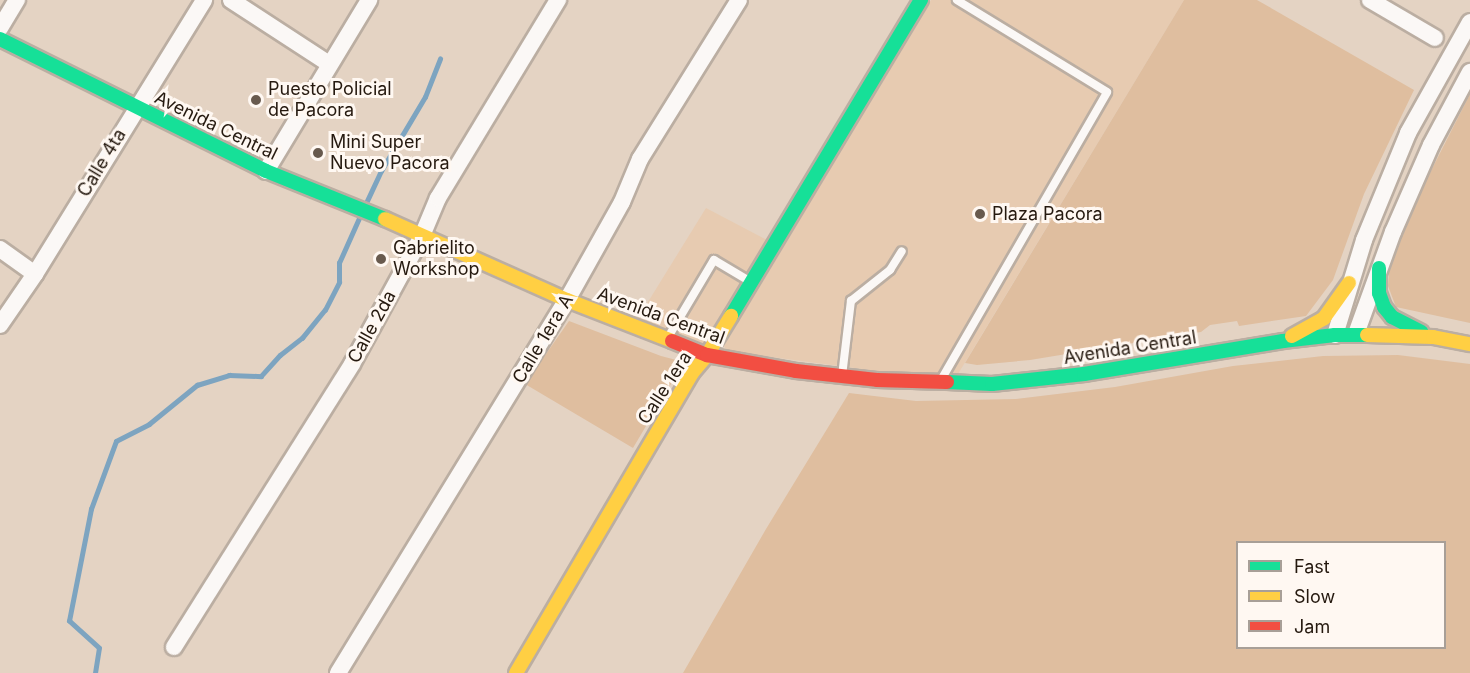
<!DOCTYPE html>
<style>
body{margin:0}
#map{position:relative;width:1470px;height:673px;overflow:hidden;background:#e4d3c3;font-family:Inter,sans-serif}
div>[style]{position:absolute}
.built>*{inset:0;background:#e7cbb1}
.green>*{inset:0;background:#dfbe9f}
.stream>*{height:4.5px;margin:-2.25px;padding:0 2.25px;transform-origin:2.25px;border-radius:2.25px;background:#7da4c0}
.roads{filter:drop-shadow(2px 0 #bbaea2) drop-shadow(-2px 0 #bbaea2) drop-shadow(0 2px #bbaea2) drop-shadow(0 -2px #bbaea2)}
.lane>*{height:8px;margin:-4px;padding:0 4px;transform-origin:4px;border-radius:4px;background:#fbf8f6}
.street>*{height:16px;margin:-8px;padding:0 8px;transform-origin:8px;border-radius:8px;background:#fbf8f6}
.fast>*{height:14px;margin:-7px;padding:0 7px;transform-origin:7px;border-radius:7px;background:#16e098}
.slow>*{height:14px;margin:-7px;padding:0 7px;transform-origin:7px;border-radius:7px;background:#ffcf43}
.jam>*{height:14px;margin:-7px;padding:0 7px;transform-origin:7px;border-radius:7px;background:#f24e42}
.dots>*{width:16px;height:16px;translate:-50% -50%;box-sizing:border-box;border:3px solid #fff8f2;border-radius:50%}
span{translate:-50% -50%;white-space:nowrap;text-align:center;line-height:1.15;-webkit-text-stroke:6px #fff8f2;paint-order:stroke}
.poi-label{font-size:18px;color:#25190f}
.left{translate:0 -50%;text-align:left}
.street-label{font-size:18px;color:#25190f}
.legend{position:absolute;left:1236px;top:541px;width:210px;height:108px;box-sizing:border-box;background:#fff8f2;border:2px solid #a89f97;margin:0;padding:8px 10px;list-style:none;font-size:18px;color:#25190f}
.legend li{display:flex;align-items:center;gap:12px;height:30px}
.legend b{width:30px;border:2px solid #a89f97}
</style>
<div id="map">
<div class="built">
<div style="clip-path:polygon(931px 0,1184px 0,958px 374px,915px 376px,727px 351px,724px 346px)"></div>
<div style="clip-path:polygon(706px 208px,769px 241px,704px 346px,635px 323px)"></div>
</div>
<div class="green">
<div style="clip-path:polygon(1184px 0,1257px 0,1414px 90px,1364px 194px,1333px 280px,1306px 316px,1239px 326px,1237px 321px,1210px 325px,1201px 332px,1030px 360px,977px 365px,965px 363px)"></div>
<div style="clip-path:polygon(1470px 94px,1470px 323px,1396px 307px,1388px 286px,1389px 271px,1406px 220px)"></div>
<div style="clip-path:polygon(569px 321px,661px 356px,684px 362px,633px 448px,525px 384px)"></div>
<div style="clip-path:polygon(evenodd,1398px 355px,1470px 364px,1470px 673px,683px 673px,766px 529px,849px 393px,916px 401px,1016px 399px,1115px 387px,1233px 366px,1323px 356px,1398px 355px,1238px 542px,1444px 542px,1444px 648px,1238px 648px,1238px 542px)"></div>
</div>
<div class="stream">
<div style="left:366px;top:203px;width:35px;rotate:-65deg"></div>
<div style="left:381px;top:171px;width:86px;rotate:-59.3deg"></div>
<div style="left:425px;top:97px;width:41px;rotate:-68.5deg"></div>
<div style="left:95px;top:673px;width:25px;rotate:-81deg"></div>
<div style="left:99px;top:648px;width:40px;rotate:-138deg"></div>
<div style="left:69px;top:621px;width:114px;rotate:-78.9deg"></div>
<div style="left:91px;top:509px;width:72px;rotate:-69.8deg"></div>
<div style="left:116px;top:441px;width:37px;rotate:-27deg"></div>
<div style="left:149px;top:424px;width:62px;rotate:-39.1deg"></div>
<div style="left:197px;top:385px;width:34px;rotate:-17deg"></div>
<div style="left:229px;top:375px;width:32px;rotate:2deg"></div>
<div style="left:261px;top:376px;width:28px;rotate:-48deg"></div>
<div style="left:280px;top:355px;width:28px;rotate:-38deg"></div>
<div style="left:302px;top:338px;width:36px;rotate:-51deg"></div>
<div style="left:325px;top:310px;width:31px;rotate:-63deg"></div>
<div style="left:339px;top:282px;width:19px;rotate:-90deg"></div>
<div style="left:339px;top:263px;width:51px;rotate:-65.9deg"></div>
</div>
<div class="roads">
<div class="lane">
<div style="left:667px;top:339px;width:92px;rotate:-59.3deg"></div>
<div style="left:714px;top:260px;width:43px;rotate:30.7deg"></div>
<div style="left:842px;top:376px;width:76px;rotate:-83.2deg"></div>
<div style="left:851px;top:301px;width:50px;rotate:-38.5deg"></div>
<div style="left:890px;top:270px;width:22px;rotate:-58deg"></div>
<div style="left:941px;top:380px;width:332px;rotate:-60deg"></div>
<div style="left:1107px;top:92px;width:176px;rotate:-148.5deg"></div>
</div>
<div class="street">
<div style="left:231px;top:0;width:117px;rotate:33.1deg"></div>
<div style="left:1370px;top:0;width:75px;rotate:30.3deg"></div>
<div style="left:0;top:28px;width:33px;rotate:-59deg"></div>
<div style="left:266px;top:171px;width:200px;rotate:-58.9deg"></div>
<div style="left:0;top:249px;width:43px;rotate:35.5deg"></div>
<div style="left:0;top:325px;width:62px;rotate:-55.5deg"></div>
<div style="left:35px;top:274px;width:322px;rotate:-58.3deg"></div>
<div style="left:1356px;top:334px;width:109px;rotate:-70.1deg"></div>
<div style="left:1393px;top:232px;width:95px;rotate:-66.4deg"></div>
<div style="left:1431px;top:145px;width:83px;rotate:-61.9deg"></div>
<div style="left:1335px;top:335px;width:99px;rotate:-73deg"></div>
<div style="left:1364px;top:240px;width:116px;rotate:-67.6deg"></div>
<div style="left:1408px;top:133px;width:127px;rotate:-60.8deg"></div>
<div style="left:174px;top:647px;width:334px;rotate:-57.8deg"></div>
<div style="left:352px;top:364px;width:146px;rotate:-61.3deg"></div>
<div style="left:422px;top:236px;width:41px;rotate:-67.2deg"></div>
<div style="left:438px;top:198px;width:232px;rotate:-58.8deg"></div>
<div style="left:338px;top:673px;width:438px;rotate:-58.5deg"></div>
<div style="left:567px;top:300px;width:112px;rotate:-60.7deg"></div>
<div style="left:622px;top:202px;width:47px;rotate:-67.3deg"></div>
<div style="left:640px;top:159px;width:187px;rotate:-58.1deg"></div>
</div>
<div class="fast">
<div style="left:0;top:39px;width:297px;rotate:26.4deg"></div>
<div style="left:266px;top:171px;width:128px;rotate:22deg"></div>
<div style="left:1379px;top:268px;width:25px;rotate:90deg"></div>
<div style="left:1379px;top:293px;width:15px;rotate:70deg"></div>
<div style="left:1384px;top:307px;width:13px;rotate:51deg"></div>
<div style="left:1392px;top:317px;width:33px;rotate:27deg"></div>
<div style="left:731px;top:316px;width:369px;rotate:-59deg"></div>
<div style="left:947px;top:382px;width:45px;rotate:2.5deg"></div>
<div style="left:992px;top:384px;width:93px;rotate:-6.2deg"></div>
<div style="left:1084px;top:374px;width:202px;rotate:-9.4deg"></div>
<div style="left:1283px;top:341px;width:52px;rotate:-6.6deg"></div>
<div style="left:1335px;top:335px;width:32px"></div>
</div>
<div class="slow">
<div style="left:385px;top:219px;width:199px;rotate:24deg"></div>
<div style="left:567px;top:300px;width:113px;rotate:21.3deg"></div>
<div style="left:1367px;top:335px;width:66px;rotate:1.7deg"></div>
<div style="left:1433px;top:337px;width:38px;rotate:11deg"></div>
<div style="left:1292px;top:336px;width:37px;rotate:-29deg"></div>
<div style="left:1324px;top:318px;width:43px;rotate:-54.5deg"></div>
<div style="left:516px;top:673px;width:348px;rotate:-59.6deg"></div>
<div style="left:692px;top:373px;width:23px;rotate:-50deg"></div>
<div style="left:707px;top:355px;width:46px;rotate:-58.4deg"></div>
</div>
<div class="jam">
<div style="left:672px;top:341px;width:38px;rotate:22deg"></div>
<div style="left:707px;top:355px;width:90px;rotate:10.2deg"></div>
<div style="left:796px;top:371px;width:81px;rotate:6.3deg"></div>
<div style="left:877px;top:380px;width:70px;rotate:1.6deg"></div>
</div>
</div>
<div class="dots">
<div style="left:256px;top:100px;background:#685a4e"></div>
<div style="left:318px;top:153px;background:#685a4e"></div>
<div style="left:980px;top:214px;background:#685a4e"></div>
<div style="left:381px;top:259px;background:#685a4e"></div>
</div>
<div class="poi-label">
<span class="left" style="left:268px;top:100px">Puesto Policial<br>de Pacora</span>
<span class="left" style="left:330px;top:153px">Mini Super<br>Nuevo Pacora</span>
<span class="left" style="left:992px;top:214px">Plaza Pacora</span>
<span class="left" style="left:393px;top:259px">Gabrielito<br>Workshop</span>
</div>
<div class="street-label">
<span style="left:216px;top:126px;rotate:26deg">Avenida Central</span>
<span style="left:102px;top:163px;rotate:-59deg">Calle 4ta</span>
<span style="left:661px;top:316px;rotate:20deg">Avenida Central</span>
<span style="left:372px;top:327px;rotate:-61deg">Calle 2da</span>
<span style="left:543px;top:339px;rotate:-59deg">Calle 1era A</span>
<span style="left:1130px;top:348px;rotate:-9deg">Avenida Central</span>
<span style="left:665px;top:388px;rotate:-57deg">Calle 1era</span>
</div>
<ul class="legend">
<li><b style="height:8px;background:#16e098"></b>Fast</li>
<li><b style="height:8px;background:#ffcf43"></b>Slow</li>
<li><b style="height:8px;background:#f24e42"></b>Jam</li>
</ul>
</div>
